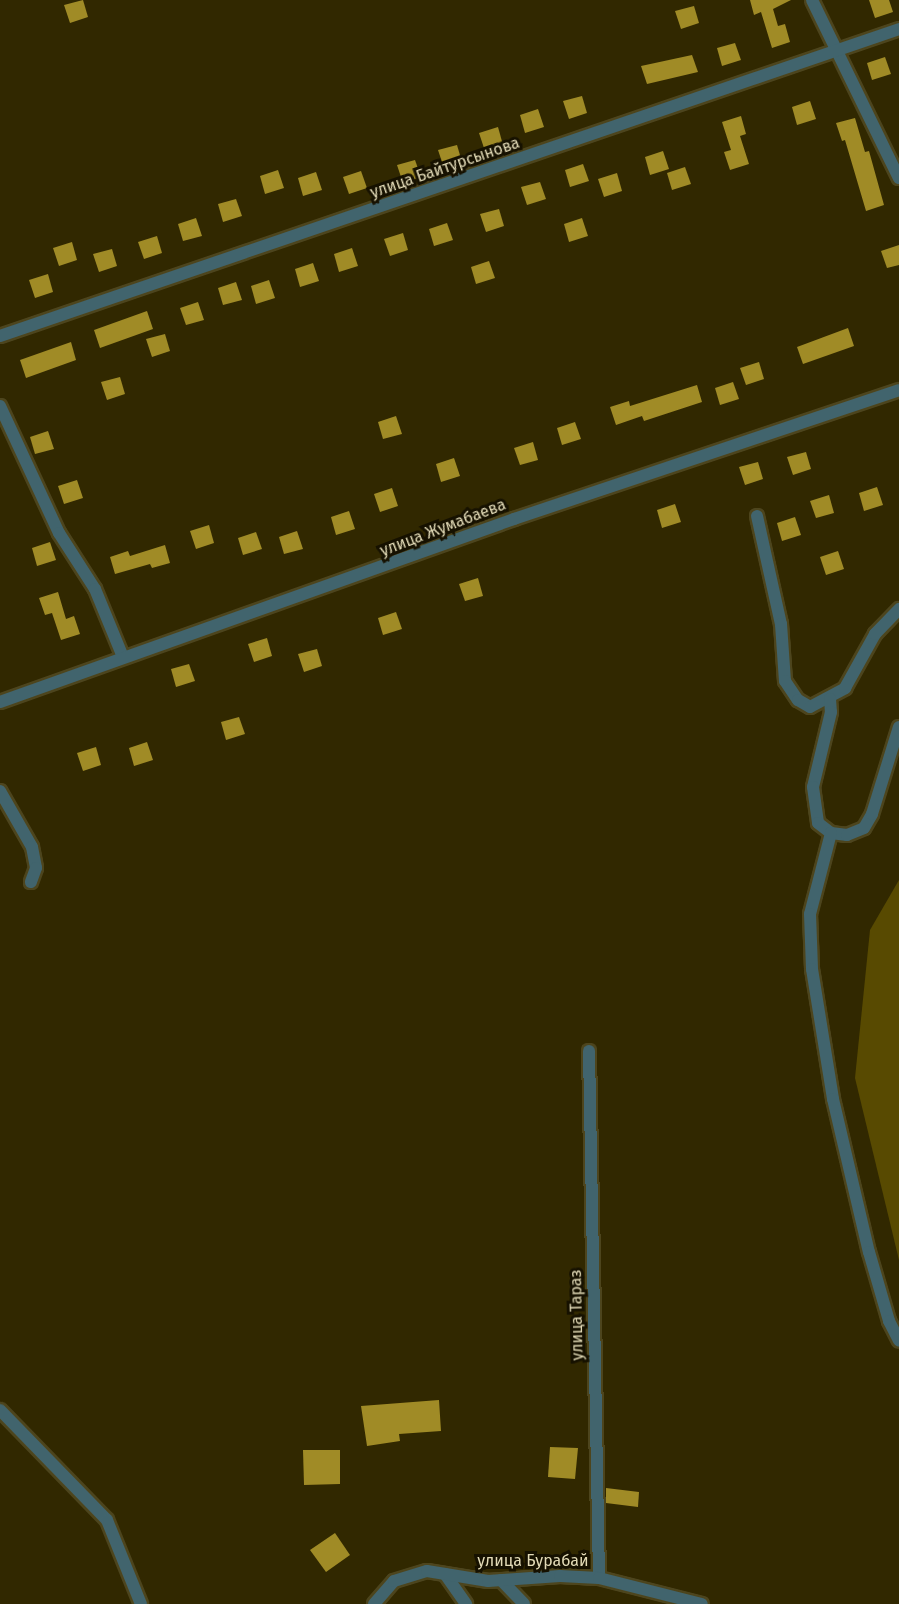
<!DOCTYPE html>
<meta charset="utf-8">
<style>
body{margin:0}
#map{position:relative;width:899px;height:1604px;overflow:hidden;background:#312800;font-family:"Fira Sans",sans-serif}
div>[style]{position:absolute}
.green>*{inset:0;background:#584a01}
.building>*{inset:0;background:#a08b26}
.roads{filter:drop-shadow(2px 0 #4d451d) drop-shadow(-2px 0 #4d451d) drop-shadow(0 2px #4d451d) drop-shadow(0 -2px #4d451d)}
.minor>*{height:12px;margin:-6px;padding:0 6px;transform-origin:6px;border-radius:6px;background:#41646d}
span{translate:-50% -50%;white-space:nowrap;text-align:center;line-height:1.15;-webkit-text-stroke:6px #161100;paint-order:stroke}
.street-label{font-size:16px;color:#e3dbb7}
</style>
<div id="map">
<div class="green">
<div style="clip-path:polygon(899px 880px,899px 1260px,855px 1078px,870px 930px)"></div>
</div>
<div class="building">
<div style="clip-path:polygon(83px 0,88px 17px,70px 23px,64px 5px)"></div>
<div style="clip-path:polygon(750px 0,791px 0,773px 9px,778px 26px,785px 24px,790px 42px,772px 48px,761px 12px,754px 15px)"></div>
<div style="clip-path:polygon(869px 0,889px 0,893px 12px,875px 18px)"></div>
<div style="clip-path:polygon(694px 6px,699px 23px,681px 29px,675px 11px)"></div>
<div style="clip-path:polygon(735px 43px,741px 60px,722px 66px,717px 48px)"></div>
<div style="clip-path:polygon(692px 55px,698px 72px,647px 84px,641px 66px)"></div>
<div style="clip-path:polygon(885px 57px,891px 74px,872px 80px,867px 63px)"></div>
<div style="clip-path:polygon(582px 96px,587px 113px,569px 119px,563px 101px)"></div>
<div style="clip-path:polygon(810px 101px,816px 119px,797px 125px,792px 107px)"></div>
<div style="clip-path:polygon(538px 109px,544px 127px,525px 133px,520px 115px)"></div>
<div style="clip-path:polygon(741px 116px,746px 134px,740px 136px,749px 164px,730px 170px,724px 152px,731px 150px,722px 122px)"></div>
<div style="clip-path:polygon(855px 118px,865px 152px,869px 151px,884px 205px,866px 211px,845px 140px,842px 141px,836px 123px)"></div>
<div style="clip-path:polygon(498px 127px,503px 145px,485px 151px,479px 133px)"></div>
<div style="clip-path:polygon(457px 145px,462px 162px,444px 168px,438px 150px)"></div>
<div style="clip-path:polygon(663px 151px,669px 169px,650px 175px,645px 157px)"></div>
<div style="clip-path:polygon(415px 160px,421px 177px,403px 183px,397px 165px)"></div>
<div style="clip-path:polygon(583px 164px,589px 181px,570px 187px,565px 170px)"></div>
<div style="clip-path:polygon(685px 167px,691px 184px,672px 190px,667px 173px)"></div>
<div style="clip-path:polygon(278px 170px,284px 188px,265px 194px,260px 176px)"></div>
<div style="clip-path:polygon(361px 171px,367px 188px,349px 194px,343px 177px)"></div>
<div style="clip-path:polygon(316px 172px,322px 190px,303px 196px,298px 178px)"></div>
<div style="clip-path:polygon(617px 173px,622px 191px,604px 197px,598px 179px)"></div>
<div style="clip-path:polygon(540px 182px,546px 199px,527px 205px,521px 187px)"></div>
<div style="clip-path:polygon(236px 199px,242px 216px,223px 222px,218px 204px)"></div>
<div style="clip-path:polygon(499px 209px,504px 226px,486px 232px,480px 214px)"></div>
<div style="clip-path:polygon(196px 218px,202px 236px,183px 241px,178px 224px)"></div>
<div style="clip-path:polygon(582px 218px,588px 236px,569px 242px,564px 224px)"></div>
<div style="clip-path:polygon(447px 223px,453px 240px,434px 246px,429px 229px)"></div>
<div style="clip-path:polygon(403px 233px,408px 250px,390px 256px,384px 239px)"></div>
<div style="clip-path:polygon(157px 236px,162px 253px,144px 259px,138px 242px)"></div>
<div style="clip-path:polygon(72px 242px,77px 260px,59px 266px,53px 248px)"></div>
<div style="clip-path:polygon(899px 245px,899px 265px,887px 268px,881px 251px)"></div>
<div style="clip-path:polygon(352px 248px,358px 266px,339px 272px,334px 254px)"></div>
<div style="clip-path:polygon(112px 249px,117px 266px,99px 272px,93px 254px)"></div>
<div style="clip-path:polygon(489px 261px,495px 278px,476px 284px,471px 267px)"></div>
<div style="clip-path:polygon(313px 263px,319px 281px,300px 287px,295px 269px)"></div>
<div style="clip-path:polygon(48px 274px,53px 292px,35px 298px,29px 280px)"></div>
<div style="clip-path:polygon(269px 280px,275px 298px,256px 304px,251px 286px)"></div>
<div style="clip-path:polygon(236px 282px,242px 300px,223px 305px,218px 288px)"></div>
<div style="clip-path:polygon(198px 302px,204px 320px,186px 325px,180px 308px)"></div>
<div style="clip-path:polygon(147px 311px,153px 329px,100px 348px,94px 330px)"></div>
<div style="clip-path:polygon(848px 328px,854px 346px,803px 364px,797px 347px)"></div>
<div style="clip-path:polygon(165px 334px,170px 351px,152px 357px,146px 339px)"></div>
<div style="clip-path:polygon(71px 342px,76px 360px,26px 378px,20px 360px)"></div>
<div style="clip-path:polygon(759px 362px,764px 379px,746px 385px,740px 368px)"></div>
<div style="clip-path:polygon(120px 377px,125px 394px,107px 400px,101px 382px)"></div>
<div style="clip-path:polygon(733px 382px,739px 399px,720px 405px,715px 388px)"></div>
<div style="clip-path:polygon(697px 385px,702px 402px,644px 421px,642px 416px,616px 425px,610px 407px,629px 401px,630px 406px)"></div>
<div style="clip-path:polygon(396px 416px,402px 434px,383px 439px,378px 422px)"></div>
<div style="clip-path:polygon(575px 422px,581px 439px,562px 445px,557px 428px)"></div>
<div style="clip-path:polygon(48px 431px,54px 449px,35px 454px,30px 437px)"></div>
<div style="clip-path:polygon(533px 442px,538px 460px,520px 465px,514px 448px)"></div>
<div style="clip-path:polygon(806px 452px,811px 469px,793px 475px,787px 457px)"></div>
<div style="clip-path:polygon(454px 458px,460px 476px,441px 482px,436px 464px)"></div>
<div style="clip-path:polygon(758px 462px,763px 479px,745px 485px,739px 467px)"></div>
<div style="clip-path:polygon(77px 480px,83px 498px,64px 504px,58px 486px)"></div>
<div style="clip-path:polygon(877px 487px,883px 505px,864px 511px,859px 493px)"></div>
<div style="clip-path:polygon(392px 488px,398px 506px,380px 512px,374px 494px)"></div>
<div style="clip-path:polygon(829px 495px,834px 513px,816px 518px,810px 501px)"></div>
<div style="clip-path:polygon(675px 504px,681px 522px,662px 528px,657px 510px)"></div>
<div style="clip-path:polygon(349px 511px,355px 529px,336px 535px,331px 517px)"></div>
<div style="clip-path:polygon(795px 517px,801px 535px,782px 541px,777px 523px)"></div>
<div style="clip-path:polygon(209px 525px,214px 543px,196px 549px,190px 531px)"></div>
<div style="clip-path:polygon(297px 531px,303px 549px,284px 554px,279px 537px)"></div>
<div style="clip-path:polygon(256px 532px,262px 549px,243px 555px,238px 538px)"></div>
<div style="clip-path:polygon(50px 542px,56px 560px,37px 566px,32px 548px)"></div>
<div style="clip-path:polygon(165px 545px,170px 563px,152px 568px,150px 564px,115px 574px,110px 557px,128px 551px,130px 556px)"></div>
<div style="clip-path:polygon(838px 551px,844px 569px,826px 575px,820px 557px)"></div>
<div style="clip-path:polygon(478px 578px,483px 596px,465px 601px,459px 584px)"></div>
<div style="clip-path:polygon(58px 592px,66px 619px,74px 616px,80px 634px,61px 640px,52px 613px,45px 615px,39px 598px)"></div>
<div style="clip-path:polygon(396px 612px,402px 629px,383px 635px,378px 618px)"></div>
<div style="clip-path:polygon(267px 638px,272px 656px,254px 662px,248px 644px)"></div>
<div style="clip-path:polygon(317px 649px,322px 666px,304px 672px,298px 654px)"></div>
<div style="clip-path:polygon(189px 664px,195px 681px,176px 687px,171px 669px)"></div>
<div style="clip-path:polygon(239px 717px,245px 734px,226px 740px,221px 722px)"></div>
<div style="clip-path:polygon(147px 742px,153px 760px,134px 766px,129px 748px)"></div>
<div style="clip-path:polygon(96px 747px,101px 765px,83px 771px,77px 753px)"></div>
<div style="clip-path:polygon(439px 1400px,441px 1431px,399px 1434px,400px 1441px,367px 1446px,361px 1406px)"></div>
<div style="clip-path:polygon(550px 1447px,578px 1448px,575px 1479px,548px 1477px)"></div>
<div style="clip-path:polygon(303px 1450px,340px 1450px,340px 1484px,304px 1485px)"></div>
<div style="clip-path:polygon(606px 1488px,639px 1492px,638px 1507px,606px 1503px)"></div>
<div style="clip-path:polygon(335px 1533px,350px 1555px,326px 1572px,310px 1550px)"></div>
</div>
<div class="roads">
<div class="minor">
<div style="left:812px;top:0;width:198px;rotate:64deg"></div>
<div style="left:0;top:336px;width:950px;rotate:-18.85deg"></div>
<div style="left:0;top:406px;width:140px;rotate:65.1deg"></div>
<div style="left:59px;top:533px;width:67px;rotate:57.3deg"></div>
<div style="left:95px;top:589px;width:74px;rotate:67.6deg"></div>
<div style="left:757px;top:516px;width:111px;rotate:77.5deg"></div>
<div style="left:781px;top:624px;width:57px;rotate:86deg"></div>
<div style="left:785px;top:681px;width:23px;rotate:56deg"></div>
<div style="left:798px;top:700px;width:14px;rotate:30deg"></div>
<div style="left:810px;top:707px;width:40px;rotate:-28deg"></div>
<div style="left:845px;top:688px;width:62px;rotate:-60.9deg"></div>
<div style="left:875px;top:634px;width:35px;rotate:-46deg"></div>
<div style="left:830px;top:699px;width:13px;rotate:86deg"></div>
<div style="left:831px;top:712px;width:77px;rotate:103.5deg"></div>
<div style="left:813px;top:787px;width:36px;rotate:82deg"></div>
<div style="left:818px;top:823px;width:16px;rotate:38deg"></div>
<div style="left:831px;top:833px;width:16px;rotate:7deg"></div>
<div style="left:847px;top:835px;width:18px;rotate:-22deg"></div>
<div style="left:864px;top:828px;width:16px;rotate:-60deg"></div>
<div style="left:872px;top:814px;width:91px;rotate:-72.8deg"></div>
<div style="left:0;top:702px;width:546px;rotate:-19.6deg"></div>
<div style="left:514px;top:519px;width:406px;rotate:-18.5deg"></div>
<div style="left:0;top:791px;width:64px;rotate:60.3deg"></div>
<div style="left:32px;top:847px;width:21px;rotate:79deg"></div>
<div style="left:36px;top:868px;width:15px;rotate:110deg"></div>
<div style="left:831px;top:833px;width:84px;rotate:104.5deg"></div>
<div style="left:810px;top:914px;width:55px;rotate:87.9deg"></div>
<div style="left:812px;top:969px;width:132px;rotate:80.8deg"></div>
<div style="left:833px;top:1099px;width:157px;rotate:76.8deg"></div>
<div style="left:869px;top:1252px;width:72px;rotate:73.8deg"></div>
<div style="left:889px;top:1321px;width:22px;rotate:63deg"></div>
<div style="left:589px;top:1051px;width:527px;rotate:88.91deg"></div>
<div style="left:0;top:1410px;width:153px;rotate:45.8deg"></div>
<div style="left:107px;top:1520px;width:91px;rotate:68deg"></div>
<div style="left:445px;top:1574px;width:37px;rotate:55deg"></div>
<div style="left:501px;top:1580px;width:33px;rotate:46deg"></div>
<div style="left:374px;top:1604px;width:30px;rotate:-49deg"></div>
<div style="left:394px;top:1581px;width:34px;rotate:-17deg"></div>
<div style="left:427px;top:1571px;width:62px;rotate:9.3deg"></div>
<div style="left:488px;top:1581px;width:72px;rotate:-4deg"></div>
<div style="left:560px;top:1576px;width:39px;rotate:3deg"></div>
<div style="left:599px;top:1578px;width:106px;rotate:14.2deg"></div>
</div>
</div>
<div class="street-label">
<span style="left:445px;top:168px;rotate:-19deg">улица Байтурсынова</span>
<span style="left:443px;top:528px;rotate:-21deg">улица Жумабаева</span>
<span style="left:577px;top:1315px;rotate:-91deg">улица Тараз</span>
<span style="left:533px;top:1561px">улица Бурабай</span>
</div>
</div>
